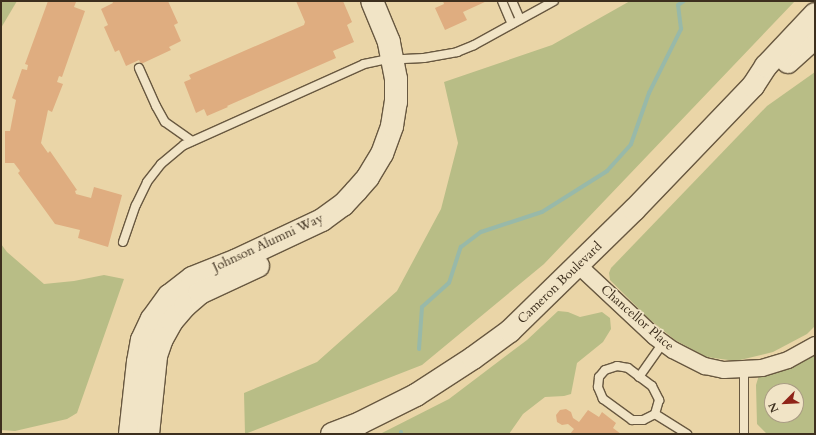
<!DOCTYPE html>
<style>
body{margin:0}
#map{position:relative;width:816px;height:435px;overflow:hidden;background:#ead5a7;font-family:Cardo,serif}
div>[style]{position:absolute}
.green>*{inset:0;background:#b8bd86}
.stream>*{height:4px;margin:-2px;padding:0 2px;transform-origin:2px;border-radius:2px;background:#98b9a9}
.building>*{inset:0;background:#dfad80}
.roads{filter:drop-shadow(1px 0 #685840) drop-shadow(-1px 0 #685840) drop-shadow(0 1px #685840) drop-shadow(0 -1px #685840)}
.lane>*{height:8px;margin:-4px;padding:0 4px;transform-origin:4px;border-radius:4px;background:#f1e4c6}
.street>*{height:16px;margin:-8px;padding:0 8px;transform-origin:8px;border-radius:8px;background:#f1e4c6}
.secondary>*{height:22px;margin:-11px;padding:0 11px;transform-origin:11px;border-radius:11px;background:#f1e4c6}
span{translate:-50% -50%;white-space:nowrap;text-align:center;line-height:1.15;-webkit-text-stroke:3.5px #f1e4c6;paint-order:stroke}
.street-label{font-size:13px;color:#3d2f1e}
.frame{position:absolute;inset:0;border:2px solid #3d2f1e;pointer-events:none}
.north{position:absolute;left:764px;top:383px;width:40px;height:40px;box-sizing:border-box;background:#f1e4c6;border:1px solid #a99c83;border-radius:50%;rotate:246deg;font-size:11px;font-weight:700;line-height:16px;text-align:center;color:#3d2f1e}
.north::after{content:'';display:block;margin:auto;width:14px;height:18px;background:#8f2418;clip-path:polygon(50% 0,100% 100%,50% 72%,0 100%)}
</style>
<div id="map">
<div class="green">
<div style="clip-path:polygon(1px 1px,17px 1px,1px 28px)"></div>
<div style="clip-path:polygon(630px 1px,795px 1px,544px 264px,422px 365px,245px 434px,244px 393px,317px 362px,397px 291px,441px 209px,458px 143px,444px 82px,552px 45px)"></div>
<div style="clip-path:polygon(815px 72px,815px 326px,807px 334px,773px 352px,736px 361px,706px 357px,675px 340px,648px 318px,610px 280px,609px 273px,611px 268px,767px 106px)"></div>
<div style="clip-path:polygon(1px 244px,7px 252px,44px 284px,74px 281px,104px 275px,124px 279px,77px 413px,67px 419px,15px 431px,1px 430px)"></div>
<div style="clip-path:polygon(558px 311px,568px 312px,580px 317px,602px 312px,610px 318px,611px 329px,603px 342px,577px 363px,571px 394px,564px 396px,545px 397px,523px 414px,509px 434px,380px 434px,449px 399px,527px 340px)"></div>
<div style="clip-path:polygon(evenodd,815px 351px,815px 434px,767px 434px,757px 424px,756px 385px,759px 375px,815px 351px,772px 391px,796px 391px,796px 415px,772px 415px,772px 391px)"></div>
</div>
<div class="stream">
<div style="left:419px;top:349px;width:42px;rotate:-85.9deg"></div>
<div style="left:422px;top:307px;width:36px;rotate:-42deg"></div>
<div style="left:449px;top:283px;width:38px;rotate:-72deg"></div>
<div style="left:461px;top:247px;width:25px;rotate:-37deg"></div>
<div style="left:481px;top:232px;width:64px;rotate:-18.2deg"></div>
<div style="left:542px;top:212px;width:77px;rotate:-32.2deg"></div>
<div style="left:607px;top:171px;width:36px;rotate:-48deg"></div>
<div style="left:631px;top:144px;width:54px;rotate:-70.6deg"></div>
<div style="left:649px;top:93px;width:72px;rotate:-63.4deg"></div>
<div style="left:681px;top:29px;width:24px;rotate:-97deg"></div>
<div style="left:678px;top:5px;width:7px;rotate:-34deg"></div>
<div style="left:401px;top:434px;width:2px;rotate:-90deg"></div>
</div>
<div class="building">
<div style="clip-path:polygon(48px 1px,73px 1px,76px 2px,74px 7px,85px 11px,62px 77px,59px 76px,57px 82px,63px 84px,52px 112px,48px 110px,41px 143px,48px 153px,50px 151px,77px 190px,75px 191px,76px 194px,91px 198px,94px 187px,122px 195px,108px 247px,78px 238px,80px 230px,55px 224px,18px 173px,20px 171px,14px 163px,5px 163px,5px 131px,10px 131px,16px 100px,12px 98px,22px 69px,27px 70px,28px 65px,25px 64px)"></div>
<div style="clip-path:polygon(112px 1px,168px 1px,178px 23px,174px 25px,181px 41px,169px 47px,171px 50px,141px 64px,139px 60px,126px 66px,119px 50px,115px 52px,104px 27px,108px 25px,101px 9px,113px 3px)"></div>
<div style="clip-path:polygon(296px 1px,343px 1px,352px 22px,347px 25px,354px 42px,333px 51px,336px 58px,227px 106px,228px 107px,207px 116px,204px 109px,196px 113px,184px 82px,191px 79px,189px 75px,304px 25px,305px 22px)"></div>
<div style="clip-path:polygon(443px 1px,487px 1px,463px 12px,467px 20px,445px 30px,435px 8px,444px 4px)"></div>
<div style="clip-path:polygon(566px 409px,571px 412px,573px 418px,579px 422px,588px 410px,599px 417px,602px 412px,616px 423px,613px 428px,621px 434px,570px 434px,574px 429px,568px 424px,562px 425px,557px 422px,556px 415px,560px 410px)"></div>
</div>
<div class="roads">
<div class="lane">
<div style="left:502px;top:1px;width:25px;rotate:67deg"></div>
<div style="left:512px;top:1px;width:20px;rotate:66deg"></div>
<div style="left:139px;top:68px;width:42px;rotate:65.9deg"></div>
<div style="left:156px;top:106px;width:18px;rotate:61deg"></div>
<div style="left:165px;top:122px;width:33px;rotate:35deg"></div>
<div style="left:123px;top:242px;width:39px;rotate:-71deg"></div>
<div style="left:136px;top:205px;width:25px;rotate:-64deg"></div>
<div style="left:147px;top:182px;width:23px;rotate:-52deg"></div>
<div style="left:161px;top:164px;width:30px;rotate:-40deg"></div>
<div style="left:184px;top:145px;width:197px;rotate:-24.2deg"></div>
<div style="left:364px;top:64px;width:19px;rotate:-12deg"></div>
<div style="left:383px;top:60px;width:41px;rotate:-2.8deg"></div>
<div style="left:424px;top:58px;width:34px;rotate:-10deg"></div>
<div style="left:457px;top:52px;width:18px;rotate:-22deg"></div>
<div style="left:474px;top:45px;width:91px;rotate:-28.8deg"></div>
<div style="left:617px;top:366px;width:11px;rotate:10deg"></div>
<div style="left:628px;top:368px;width:30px;rotate:37deg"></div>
<div style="left:652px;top:386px;width:16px;rotate:63deg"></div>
<div style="left:659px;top:400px;width:15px;rotate:106deg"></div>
<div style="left:655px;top:414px;width:13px;rotate:153deg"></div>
<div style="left:643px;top:420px;width:11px;rotate:180deg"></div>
<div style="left:632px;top:420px;width:36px;rotate:-144deg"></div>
<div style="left:603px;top:399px;width:13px;rotate:-113deg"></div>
<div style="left:598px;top:387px;width:10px;rotate:-84deg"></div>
<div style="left:599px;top:377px;width:9px;rotate:-49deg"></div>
<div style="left:605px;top:370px;width:13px;rotate:-18deg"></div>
<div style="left:639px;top:377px;width:42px;rotate:-54.8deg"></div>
<div style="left:655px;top:414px;width:38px;rotate:32deg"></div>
<div style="left:744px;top:434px;width:64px;rotate:-90deg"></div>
</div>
<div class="street">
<div style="left:578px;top:265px;width:105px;rotate:43.1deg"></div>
<div style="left:655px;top:337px;width:22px;rotate:36deg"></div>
<div style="left:673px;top:350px;width:36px;rotate:27deg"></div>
<div style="left:705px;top:366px;width:19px;rotate:12deg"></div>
<div style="left:724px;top:370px;width:38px;rotate:-3deg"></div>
<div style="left:762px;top:368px;width:27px;rotate:-17deg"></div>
<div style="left:788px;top:360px;width:31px;rotate:-29deg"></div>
</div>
<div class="secondary">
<div style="left:788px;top:62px;width:36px;rotate:-42deg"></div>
<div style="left:130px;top:434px;width:72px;rotate:-83.7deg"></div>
<div style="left:138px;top:362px;width:22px;rotate:-80deg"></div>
<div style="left:142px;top:340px;width:23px;rotate:-65deg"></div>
<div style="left:152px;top:319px;width:29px;rotate:-54deg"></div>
<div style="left:169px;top:296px;width:29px;rotate:-38deg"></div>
<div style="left:192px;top:278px;width:48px;rotate:-21.8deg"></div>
<div style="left:237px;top:260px;width:94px;rotate:-25.2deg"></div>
<div style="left:322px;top:220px;width:26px;rotate:-36deg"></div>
<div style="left:343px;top:205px;width:19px;rotate:-47deg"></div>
<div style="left:356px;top:191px;width:18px;rotate:-49deg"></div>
<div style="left:368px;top:177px;width:27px;rotate:-59deg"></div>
<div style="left:382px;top:154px;width:30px;rotate:-70deg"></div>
<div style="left:392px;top:126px;width:24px;rotate:-81deg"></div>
<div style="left:396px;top:102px;width:23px;rotate:-90deg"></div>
<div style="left:396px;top:79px;width:38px;rotate:-101deg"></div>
<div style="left:389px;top:42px;width:44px;rotate:-112.5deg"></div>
<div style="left:148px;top:434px;width:78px;rotate:-84.1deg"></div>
<div style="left:156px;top:356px;width:18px;rotate:-71deg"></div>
<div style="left:162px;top:339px;width:21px;rotate:-61deg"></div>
<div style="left:172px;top:321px;width:20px;rotate:-49deg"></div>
<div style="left:185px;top:306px;width:20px;rotate:-41deg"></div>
<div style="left:200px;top:293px;width:64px;rotate:-25deg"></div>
<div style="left:332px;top:434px;width:30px;rotate:-21deg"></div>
<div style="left:360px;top:423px;width:63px;rotate:-26.6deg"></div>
<div style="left:416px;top:395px;width:68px;rotate:-33deg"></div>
<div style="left:473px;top:358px;width:46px;rotate:-36.1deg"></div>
<div style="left:510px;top:331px;width:173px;rotate:-44.3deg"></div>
<div style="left:634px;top:210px;width:172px;rotate:-46.2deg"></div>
<div style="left:753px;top:86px;width:24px;rotate:-57deg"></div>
<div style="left:766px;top:66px;width:71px;rotate:-46.7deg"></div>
</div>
</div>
<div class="street-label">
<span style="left:268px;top:243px;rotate:-25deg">Johnson Alumni Way</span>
<span style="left:560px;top:283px;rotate:-44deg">Cameron Boulevard</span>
<span style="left:637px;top:318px;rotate:41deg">Chancellor Place</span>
</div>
<div class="frame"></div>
<div class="north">N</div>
</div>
